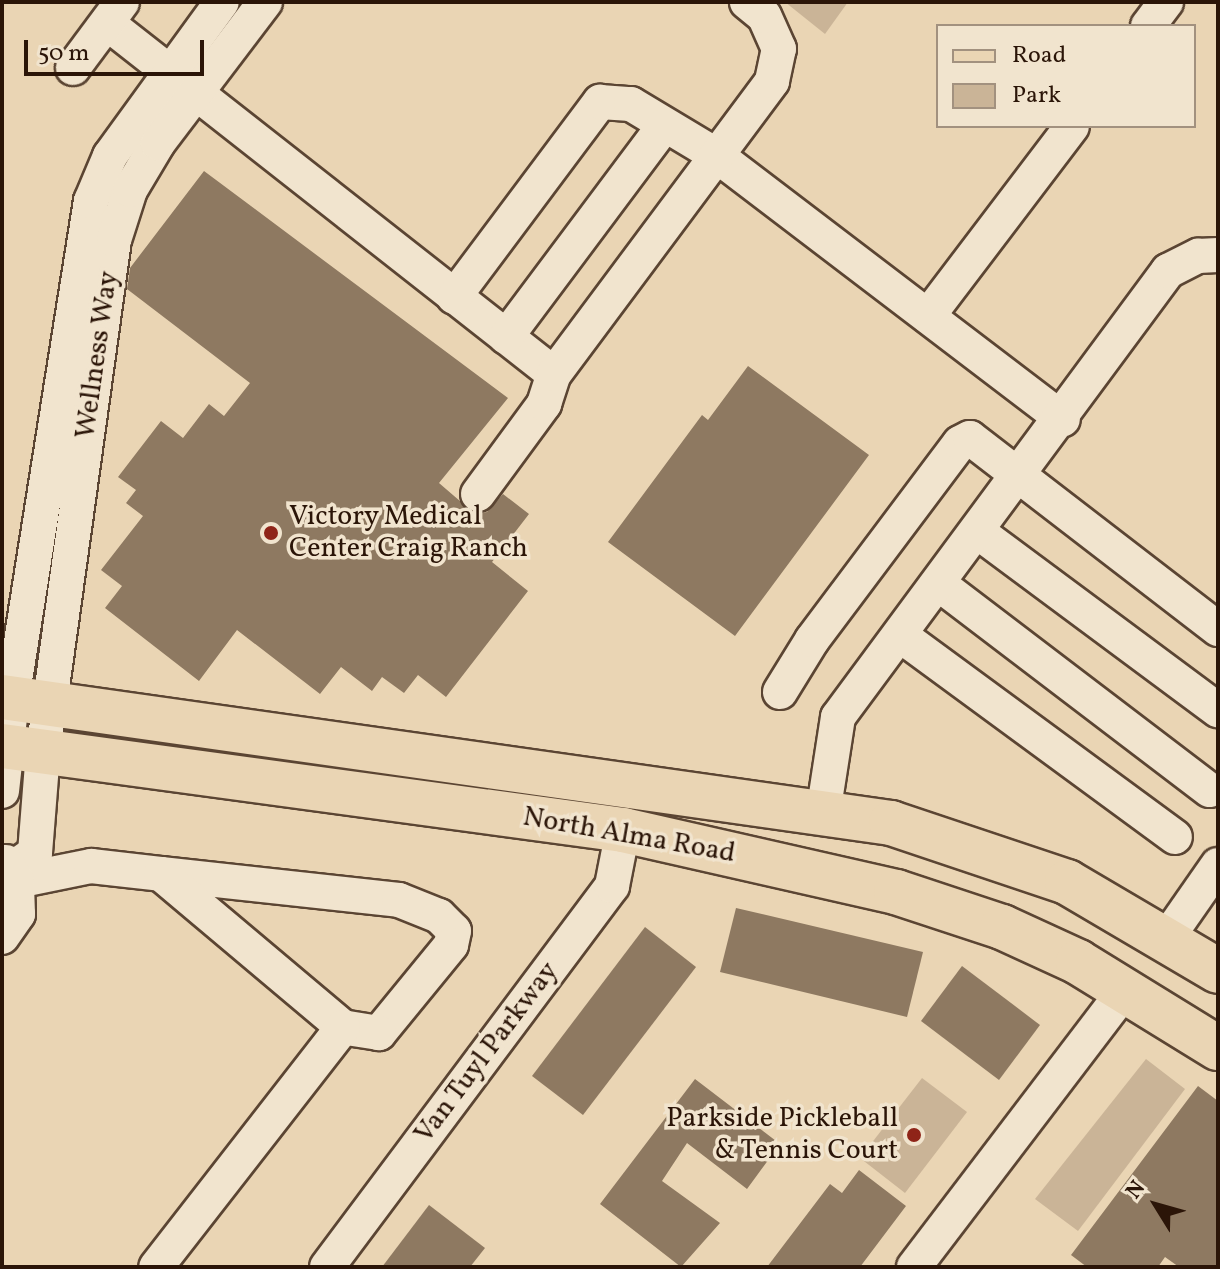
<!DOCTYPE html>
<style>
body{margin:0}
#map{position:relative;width:1220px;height:1269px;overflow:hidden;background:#ead5b4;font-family:Vollkorn,serif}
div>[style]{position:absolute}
.green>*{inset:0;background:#cab497}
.building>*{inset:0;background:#8e7961}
.roads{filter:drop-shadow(2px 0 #5b4533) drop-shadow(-2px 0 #5b4533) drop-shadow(0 2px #5b4533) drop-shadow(0 -2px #5b4533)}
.minor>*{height:34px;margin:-17px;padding:0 17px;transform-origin:17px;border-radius:17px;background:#f1e4ce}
.major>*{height:44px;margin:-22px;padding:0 22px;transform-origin:22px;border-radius:22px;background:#ead5b4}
.dots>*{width:22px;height:22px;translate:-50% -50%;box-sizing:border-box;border:4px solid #f1e4ce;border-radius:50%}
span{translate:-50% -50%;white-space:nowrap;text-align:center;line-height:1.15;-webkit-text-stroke:7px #f1e4ce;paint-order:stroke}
.street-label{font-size:28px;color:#2b1508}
.poi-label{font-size:28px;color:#2b1508}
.left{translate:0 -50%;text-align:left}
.right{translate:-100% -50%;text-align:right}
.frame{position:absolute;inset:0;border:4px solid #2b1508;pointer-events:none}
.legend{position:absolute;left:936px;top:24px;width:260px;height:104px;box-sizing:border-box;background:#f1e4ce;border:2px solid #a2917f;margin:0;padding:10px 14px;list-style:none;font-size:24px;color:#2b1508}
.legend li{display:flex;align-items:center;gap:16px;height:40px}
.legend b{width:40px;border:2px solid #a2917f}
.north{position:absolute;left:1116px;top:1165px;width:80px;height:80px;-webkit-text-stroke:6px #f1e4ce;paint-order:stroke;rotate:307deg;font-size:22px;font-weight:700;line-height:32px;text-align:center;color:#2b1508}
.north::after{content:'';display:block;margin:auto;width:28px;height:36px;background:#2b1508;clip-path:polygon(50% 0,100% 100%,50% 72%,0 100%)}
.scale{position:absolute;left:24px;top:40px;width:180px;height:36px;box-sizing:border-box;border:4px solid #2b1508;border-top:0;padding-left:10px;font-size:24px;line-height:28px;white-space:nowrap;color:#2b1508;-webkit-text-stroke:6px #f1e4ce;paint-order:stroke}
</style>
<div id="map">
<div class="green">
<div style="clip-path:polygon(785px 2px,848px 2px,825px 34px)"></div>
<div style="clip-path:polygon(1146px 1059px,1185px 1089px,1078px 1231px,1035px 1199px)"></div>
<div style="clip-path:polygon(922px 1078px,967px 1112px,905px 1193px,860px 1158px)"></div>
</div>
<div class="building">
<div style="clip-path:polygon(204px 171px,508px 398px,439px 483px,475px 514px,487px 512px,503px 494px,529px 514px,492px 562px,528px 591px,446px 697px,418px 675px,404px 693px,382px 677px,372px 691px,341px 667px,320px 694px,237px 630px,199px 681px,105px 608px,122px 586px,101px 570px,143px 516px,126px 503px,136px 490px,118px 477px,161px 421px,183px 438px,209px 404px,224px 416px,250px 383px,127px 289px,130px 268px)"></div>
<div style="clip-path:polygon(748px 366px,869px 455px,735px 636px,608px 542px,702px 415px,708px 420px)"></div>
<div style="clip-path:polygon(736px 908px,923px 952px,907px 1017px,720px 972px)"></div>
<div style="clip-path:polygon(645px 927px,696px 967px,583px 1115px,532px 1076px)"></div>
<div style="clip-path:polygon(962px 966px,1040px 1025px,999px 1080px,921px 1021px)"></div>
<div style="clip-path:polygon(695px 1079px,780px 1144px,747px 1189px,687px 1143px,662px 1181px,720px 1223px,681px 1267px,600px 1204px)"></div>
<div style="clip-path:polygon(1198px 1086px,1218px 1101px,1218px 1267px,1179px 1267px,1165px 1257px,1158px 1267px,1087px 1267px,1071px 1255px)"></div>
<div style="clip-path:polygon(859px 1170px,906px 1206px,860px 1267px,767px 1267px,830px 1184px,842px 1193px)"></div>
<div style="clip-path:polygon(429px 1205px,485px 1248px,470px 1267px,382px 1267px)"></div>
</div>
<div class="roads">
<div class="minor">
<div style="left:107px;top:23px;width:568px;rotate:38.14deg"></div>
<div style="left:1148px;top:26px;width:30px;rotate:-53deg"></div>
<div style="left:73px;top:68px;width:82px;rotate:-53.4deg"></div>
<div style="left:454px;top:297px;width:244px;rotate:-53.2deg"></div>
<div style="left:600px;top:102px;width:31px;rotate:4deg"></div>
<div style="left:631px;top:104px;width:99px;rotate:31deg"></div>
<div style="left:716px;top:155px;width:436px;rotate:37.3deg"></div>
<div style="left:928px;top:316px;width:238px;rotate:-52.8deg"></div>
<div style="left:506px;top:337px;width:264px;rotate:-53.2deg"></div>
<div style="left:478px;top:494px;width:112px;rotate:-53.7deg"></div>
<div style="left:544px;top:404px;width:32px;rotate:-72deg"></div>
<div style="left:554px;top:374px;width:365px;rotate:-53.3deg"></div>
<div style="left:772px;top:81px;width:33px;rotate:-78deg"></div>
<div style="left:779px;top:49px;width:36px;rotate:-114deg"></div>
<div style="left:764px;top:16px;width:22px;rotate:-141deg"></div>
<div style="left:978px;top:532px;width:299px;rotate:36.6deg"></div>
<div style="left:939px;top:584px;width:340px;rotate:37.3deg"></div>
<div style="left:900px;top:635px;width:341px;rotate:36.3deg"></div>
<div style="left:780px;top:692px;width:61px;rotate:-58.4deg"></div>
<div style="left:812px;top:640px;width:246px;rotate:-53.1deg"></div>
<div style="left:960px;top:443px;width:11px;rotate:-27deg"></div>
<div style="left:970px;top:438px;width:313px;rotate:37.6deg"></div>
<div style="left:2px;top:791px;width:93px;rotate:-83.8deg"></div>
<div style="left:12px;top:699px;width:504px;rotate:-80.99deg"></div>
<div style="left:91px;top:201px;width:49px;rotate:-67.1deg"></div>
<div style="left:110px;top:156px;width:190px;rotate:-54deg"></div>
<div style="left:823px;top:814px;width:98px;rotate:-81.2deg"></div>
<div style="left:838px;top:717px;width:555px;rotate:-53.5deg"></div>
<div style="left:1168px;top:271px;width:34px;rotate:-27deg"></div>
<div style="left:1198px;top:256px;width:20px;rotate:-3deg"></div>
<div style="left:12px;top:869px;width:28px;rotate:-35deg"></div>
<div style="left:35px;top:853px;width:101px;rotate:-85.5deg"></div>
<div style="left:43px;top:752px;width:517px;rotate:-82.11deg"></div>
<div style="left:114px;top:240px;width:52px;rotate:-72.3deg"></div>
<div style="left:130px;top:190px;width:55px;rotate:-59.2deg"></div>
<div style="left:158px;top:143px;width:177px;rotate:-52.8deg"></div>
<div style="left:161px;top:874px;width:239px;rotate:6.2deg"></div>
<div style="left:399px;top:900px;width:43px;rotate:21.8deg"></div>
<div style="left:439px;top:916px;width:21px;rotate:45deg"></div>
<div style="left:454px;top:931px;width:14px;rotate:102deg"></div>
<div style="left:451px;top:945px;width:114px;rotate:129.3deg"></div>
<div style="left:379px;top:1033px;width:36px;rotate:-171deg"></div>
<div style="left:2px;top:876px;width:16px;rotate:18deg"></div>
<div style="left:17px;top:881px;width:76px;rotate:-11.5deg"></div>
<div style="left:91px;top:866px;width:70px;rotate:6.5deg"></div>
<div style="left:161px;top:874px;width:238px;rotate:40.1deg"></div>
<div style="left:343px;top:1027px;width:304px;rotate:127.9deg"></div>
<div style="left:2px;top:937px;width:28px;rotate:-55deg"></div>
<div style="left:18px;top:914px;width:33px;rotate:-92deg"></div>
<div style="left:17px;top:881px;width:22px;rotate:-120deg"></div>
<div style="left:1167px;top:938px;width:89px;rotate:-55.1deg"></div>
<div style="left:327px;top:1267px;width:476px;rotate:-53.2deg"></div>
<div style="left:612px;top:886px;width:57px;rotate:-78.9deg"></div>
<div style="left:914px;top:1267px;width:348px;rotate:-52.7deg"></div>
</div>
<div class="major">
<div style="left:2px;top:697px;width:898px;rotate:8.07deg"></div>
<div style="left:891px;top:823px;width:186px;rotate:18.5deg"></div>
<div style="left:1067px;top:882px;width:175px;rotate:30.5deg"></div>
<div style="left:2px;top:746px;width:627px;rotate:7.7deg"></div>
<div style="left:623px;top:830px;width:280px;rotate:12.8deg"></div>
<div style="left:896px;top:892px;width:112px;rotate:18.3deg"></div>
<div style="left:1002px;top:927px;width:84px;rotate:24.7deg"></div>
<div style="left:1078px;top:962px;width:164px;rotate:31.6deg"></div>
</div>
</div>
<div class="dots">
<div style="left:271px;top:533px;background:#8f2418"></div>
<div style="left:914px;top:1135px;background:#8f2418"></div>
</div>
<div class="street-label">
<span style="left:98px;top:355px;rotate:-82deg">Wellness Way</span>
<span style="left:629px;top:836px;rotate:10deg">North Alma Road</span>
<span style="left:487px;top:1053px;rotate:-53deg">Van Tuyl Parkway</span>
</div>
<div class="poi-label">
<span class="left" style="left:289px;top:533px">Victory Medical<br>Center Craig Ranch</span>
<span class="right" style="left:898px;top:1135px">Parkside Pickleball<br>&amp; Tennis Court</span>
</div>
<div class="frame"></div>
<ul class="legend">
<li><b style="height:10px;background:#ead5b4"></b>Road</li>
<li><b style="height:22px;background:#cab497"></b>Park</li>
</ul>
<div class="north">N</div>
<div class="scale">50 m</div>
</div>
